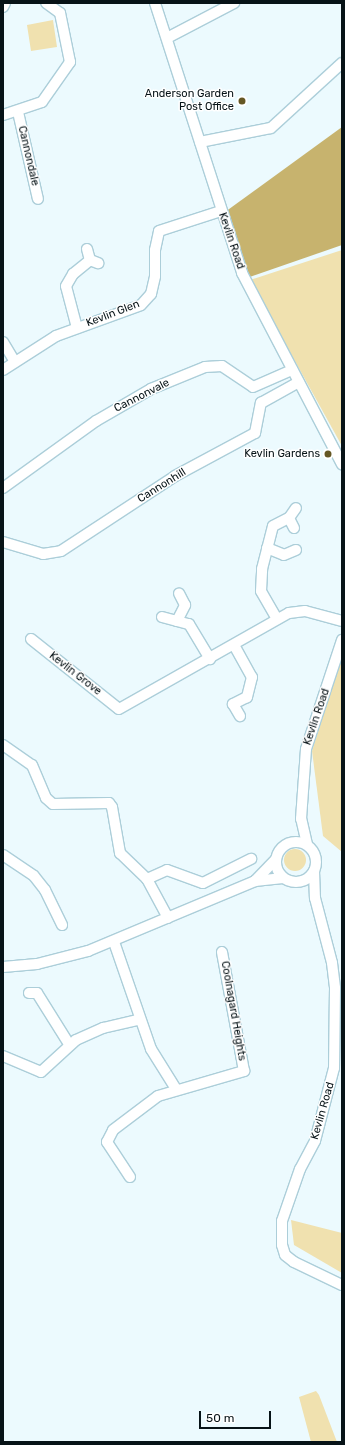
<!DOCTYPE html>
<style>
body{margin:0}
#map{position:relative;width:345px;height:1445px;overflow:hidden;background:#ecfafe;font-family:Rubik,sans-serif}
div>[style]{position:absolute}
.green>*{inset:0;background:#f0e1af}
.round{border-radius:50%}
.forest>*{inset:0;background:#c7b36e}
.roads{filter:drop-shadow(1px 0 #acced9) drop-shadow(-1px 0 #acced9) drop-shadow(0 1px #acced9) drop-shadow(0 -1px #acced9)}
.minor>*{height:10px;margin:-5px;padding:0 5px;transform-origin:5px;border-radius:5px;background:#fff}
.minor>.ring{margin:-5px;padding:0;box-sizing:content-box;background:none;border:10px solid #fff;border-radius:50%}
.dots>*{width:11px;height:11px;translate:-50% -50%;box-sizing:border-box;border:2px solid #fff;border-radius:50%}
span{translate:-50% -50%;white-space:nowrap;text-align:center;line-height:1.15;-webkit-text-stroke:3px #fff;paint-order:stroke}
.poi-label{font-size:11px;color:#071317}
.right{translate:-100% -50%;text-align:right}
.street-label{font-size:11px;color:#071317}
.frame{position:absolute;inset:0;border:4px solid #071317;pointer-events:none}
.scale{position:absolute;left:199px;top:1411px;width:72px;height:18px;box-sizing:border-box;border:2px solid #071317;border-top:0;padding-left:5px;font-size:12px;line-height:14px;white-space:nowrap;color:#071317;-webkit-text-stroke:3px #fff;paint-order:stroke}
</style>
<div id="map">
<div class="green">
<div style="clip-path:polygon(53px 20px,57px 47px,31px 51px,27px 25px)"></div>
<div style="clip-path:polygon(342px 250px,342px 446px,250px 280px)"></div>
<div style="clip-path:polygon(342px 656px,342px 852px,323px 836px,312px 751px)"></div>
<div class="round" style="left:284px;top:849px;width:22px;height:22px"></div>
<div style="clip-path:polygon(291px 1220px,342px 1233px,342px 1273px,294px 1245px)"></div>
<div style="clip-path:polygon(316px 1391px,319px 1395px,337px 1442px,311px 1442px,299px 1397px)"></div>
</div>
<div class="forest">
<div style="clip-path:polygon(342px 127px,342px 245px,247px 278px,225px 212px)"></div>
</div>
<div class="roads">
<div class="minor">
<div style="left:155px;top:3px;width:284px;rotate:72.1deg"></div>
<div style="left:242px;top:273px;width:216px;rotate:62.4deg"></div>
<div style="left:3px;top:7px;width:4px;rotate:-63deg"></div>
<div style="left:167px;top:38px;width:76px;rotate:-27.6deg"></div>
<div style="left:18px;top:112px;width:89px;rotate:77.1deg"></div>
<div style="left:3px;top:115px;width:41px;rotate:-18.4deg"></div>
<div style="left:42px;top:102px;width:49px;rotate:-55deg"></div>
<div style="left:70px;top:62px;width:50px;rotate:-101.5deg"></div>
<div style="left:60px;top:13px;width:17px;rotate:-144deg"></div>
<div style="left:200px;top:142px;width:72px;rotate:-11.2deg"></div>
<div style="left:271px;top:128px;width:96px;rotate:-42.5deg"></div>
<div style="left:87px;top:249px;width:11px;rotate:75deg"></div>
<div style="left:90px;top:260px;width:9px;rotate:21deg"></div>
<div style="left:77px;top:328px;width:43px;rotate:-104.7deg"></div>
<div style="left:66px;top:286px;width:14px;rotate:-60deg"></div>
<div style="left:73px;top:274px;width:22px;rotate:-39deg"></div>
<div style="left:3px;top:342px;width:23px;rotate:59deg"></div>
<div style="left:3px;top:370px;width:63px;rotate:-32.7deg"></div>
<div style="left:56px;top:336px;width:90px;rotate:-20deg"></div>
<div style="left:141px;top:305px;width:15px;rotate:-48deg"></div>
<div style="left:151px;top:294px;width:18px;rotate:-77deg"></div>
<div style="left:155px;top:276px;width:26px;rotate:-90deg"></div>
<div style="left:155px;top:250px;width:19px;rotate:-78deg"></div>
<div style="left:159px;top:231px;width:65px;rotate:-17.9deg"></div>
<div style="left:3px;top:488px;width:115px;rotate:-35.8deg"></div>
<div style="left:96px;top:421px;width:64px;rotate:-30.2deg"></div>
<div style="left:151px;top:389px;width:58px;rotate:-22.2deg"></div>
<div style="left:205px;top:367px;width:17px;rotate:-3deg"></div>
<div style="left:222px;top:366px;width:37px;rotate:34deg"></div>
<div style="left:253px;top:387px;width:43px;rotate:-23.6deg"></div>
<div style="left:294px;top:528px;width:11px;rotate:-117deg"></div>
<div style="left:289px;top:518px;width:12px;rotate:-55deg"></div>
<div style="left:3px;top:542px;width:42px;rotate:16.7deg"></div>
<div style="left:43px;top:554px;width:18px;rotate:-9deg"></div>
<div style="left:61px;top:551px;width:136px;rotate:-33.3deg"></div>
<div style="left:175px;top:476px;width:91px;rotate:-28.3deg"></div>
<div style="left:255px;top:433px;width:31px;rotate:-79deg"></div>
<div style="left:261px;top:403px;width:43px;rotate:-28.9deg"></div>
<div style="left:267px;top:548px;width:18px;rotate:22deg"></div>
<div style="left:284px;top:555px;width:13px;rotate:-23deg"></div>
<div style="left:162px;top:617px;width:28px;rotate:15deg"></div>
<div style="left:189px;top:624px;width:41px;rotate:59deg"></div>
<div style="left:277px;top:619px;width:32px;rotate:-120deg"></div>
<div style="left:261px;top:591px;width:22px;rotate:-87deg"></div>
<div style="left:262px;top:569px;width:44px;rotate:-75.7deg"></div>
<div style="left:273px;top:526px;width:18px;rotate:-27deg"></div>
<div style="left:177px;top:621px;width:18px;rotate:-63deg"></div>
<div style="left:185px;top:605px;width:13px;rotate:-117deg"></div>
<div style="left:31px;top:639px;width:112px;rotate:38.5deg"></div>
<div style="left:119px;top:709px;width:195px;rotate:-29.5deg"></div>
<div style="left:289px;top:613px;width:16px;rotate:-7deg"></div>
<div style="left:305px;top:611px;width:38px;rotate:15deg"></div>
<div style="left:234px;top:645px;width:37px;rotate:61deg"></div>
<div style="left:252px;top:677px;width:21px;rotate:104deg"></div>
<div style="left:247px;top:697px;width:16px;rotate:153deg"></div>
<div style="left:233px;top:704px;width:14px;rotate:60deg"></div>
<div style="left:3px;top:745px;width:35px;rotate:35deg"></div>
<div style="left:32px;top:765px;width:36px;rotate:67deg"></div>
<div style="left:46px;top:798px;width:9px;rotate:41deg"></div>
<div style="left:53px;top:804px;width:56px;rotate:-1deg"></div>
<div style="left:109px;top:803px;width:5px;rotate:53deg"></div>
<div style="left:112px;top:807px;width:47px;rotate:80.1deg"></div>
<div style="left:120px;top:853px;width:37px;rotate:44deg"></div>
<div style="left:147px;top:879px;width:44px;rotate:61.7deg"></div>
<div class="ring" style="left:276px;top:842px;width:30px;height:30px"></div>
<div style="left:307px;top:844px;width:26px;rotate:-103deg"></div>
<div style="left:301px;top:819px;width:70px;rotate:-85.9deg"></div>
<div style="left:306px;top:749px;width:115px;rotate:-71.7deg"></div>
<div style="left:3px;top:855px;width:37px;rotate:34deg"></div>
<div style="left:34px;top:876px;width:18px;rotate:52deg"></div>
<div style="left:45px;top:890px;width:39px;rotate:64deg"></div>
<div style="left:314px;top:871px;width:27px;rotate:88deg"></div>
<div style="left:315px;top:898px;width:67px;rotate:75.3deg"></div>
<div style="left:332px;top:963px;width:25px;rotate:83deg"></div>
<div style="left:335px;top:988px;width:80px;rotate:90.7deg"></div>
<div style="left:334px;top:1068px;width:75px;rotate:104.6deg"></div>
<div style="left:315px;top:1141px;width:32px;rotate:118deg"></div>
<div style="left:300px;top:1169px;width:55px;rotate:109.1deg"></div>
<div style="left:282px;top:1221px;width:24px;rotate:90deg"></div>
<div style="left:282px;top:1245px;width:10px;rotate:73deg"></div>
<div style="left:285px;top:1255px;width:11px;rotate:38deg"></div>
<div style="left:294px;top:1262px;width:53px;rotate:25.6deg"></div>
<div style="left:147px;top:879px;width:22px;rotate:-24deg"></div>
<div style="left:167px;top:870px;width:38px;rotate:20deg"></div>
<div style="left:203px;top:883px;width:54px;rotate:-26.6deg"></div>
<div style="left:255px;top:881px;width:29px;rotate:-46deg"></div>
<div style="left:114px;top:942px;width:113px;rotate:70.9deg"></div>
<div style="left:151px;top:1049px;width:47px;rotate:58deg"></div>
<div style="left:3px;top:967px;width:34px;rotate:-5deg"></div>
<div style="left:37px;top:964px;width:53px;rotate:-14.3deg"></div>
<div style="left:88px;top:951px;width:181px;rotate:-22.7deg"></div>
<div style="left:255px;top:881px;width:28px;rotate:-6deg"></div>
<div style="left:29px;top:993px;width:8px"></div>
<div style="left:37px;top:993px;width:60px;rotate:57.9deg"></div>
<div style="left:3px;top:1056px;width:41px;rotate:22.8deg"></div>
<div style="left:41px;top:1072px;width:47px;rotate:-42.4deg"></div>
<div style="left:76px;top:1040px;width:30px;rotate:-24deg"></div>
<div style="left:103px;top:1028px;width:37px;rotate:-13deg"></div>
<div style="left:130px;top:1177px;width:42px;rotate:-123.3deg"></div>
<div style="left:107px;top:1142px;width:13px;rotate:-63deg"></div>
<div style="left:113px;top:1130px;width:56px;rotate:-37.1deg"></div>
<div style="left:158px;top:1096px;width:90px;rotate:-16.2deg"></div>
<div style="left:244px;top:1071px;width:121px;rotate:-100.5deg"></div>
</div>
</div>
<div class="dots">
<div style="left:242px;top:101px;background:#655724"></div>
<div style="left:328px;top:454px;background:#655724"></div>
</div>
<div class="poi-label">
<span class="right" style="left:234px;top:101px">Anderson Garden<br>Post Office</span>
<span class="right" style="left:320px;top:454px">Kevlin Gardens</span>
</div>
<div class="street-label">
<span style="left:28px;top:156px;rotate:77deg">Cannondale</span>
<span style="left:231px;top:241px;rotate:71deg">Kevlin Road</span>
<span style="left:113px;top:314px;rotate:-21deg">Kevlin Glen</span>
<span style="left:142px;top:396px;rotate:-27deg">Cannonvale</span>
<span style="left:162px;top:486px;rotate:-32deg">Cannonhill</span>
<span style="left:75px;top:674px;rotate:38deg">Kevlin Grove</span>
<span style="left:317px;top:717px;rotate:-71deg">Kevlin Road</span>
<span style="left:233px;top:1011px;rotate:80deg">Coolnagard Heights</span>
<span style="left:323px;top:1111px;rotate:-74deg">Kevlin Road</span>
</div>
<div class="frame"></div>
<div class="scale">50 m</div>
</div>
